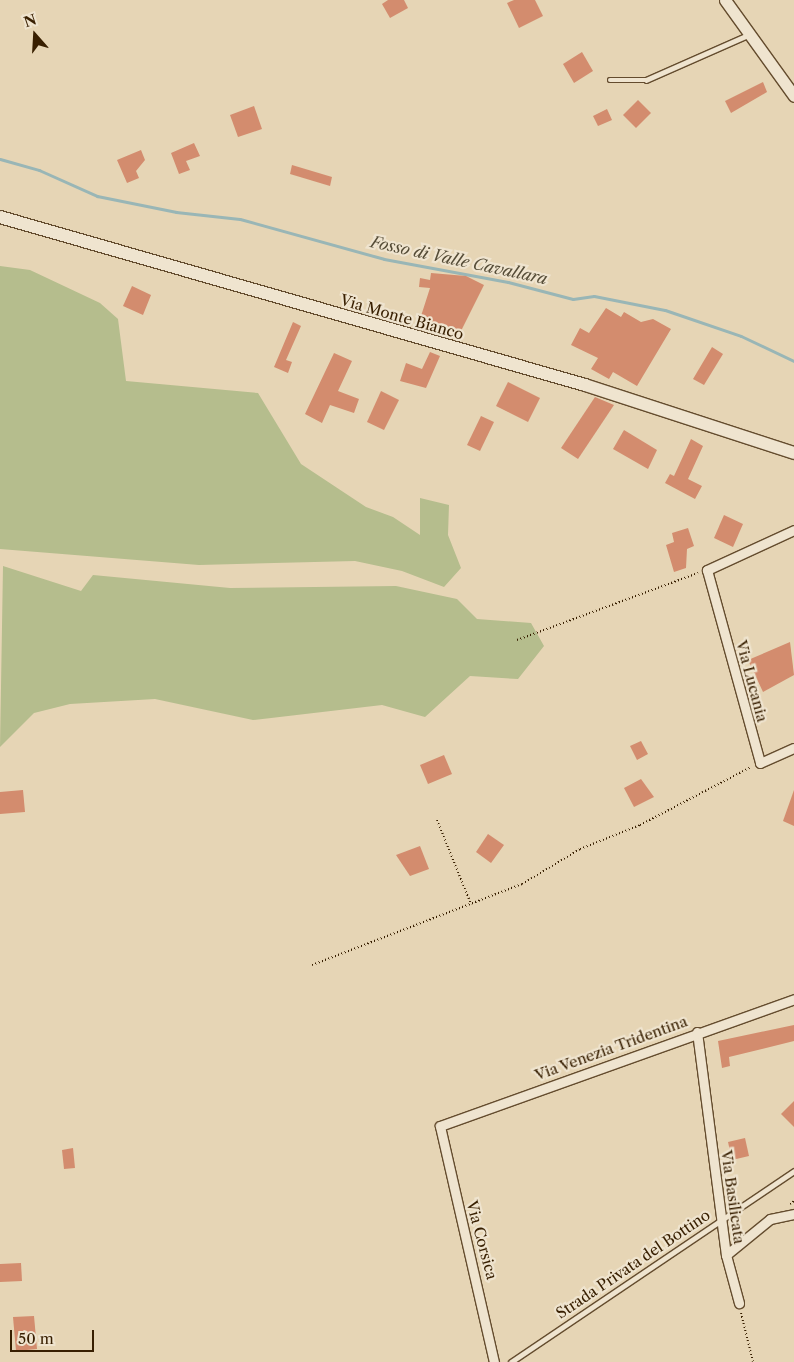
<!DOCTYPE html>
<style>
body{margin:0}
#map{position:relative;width:794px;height:1362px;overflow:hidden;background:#e6d5b5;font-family:"Libre Caslon Text",serif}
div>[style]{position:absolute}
.green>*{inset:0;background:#b5bd8d}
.stream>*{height:3px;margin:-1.5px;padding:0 1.5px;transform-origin:1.5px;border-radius:1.5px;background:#99b6b6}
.building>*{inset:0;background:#d38c6e}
.path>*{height:2px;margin-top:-1px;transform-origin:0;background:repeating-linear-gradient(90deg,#381f01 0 1px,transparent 0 3.5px)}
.roads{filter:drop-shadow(1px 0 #644c2e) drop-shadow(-1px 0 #644c2e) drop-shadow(0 1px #644c2e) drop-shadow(0 -1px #644c2e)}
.service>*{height:4.5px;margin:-2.25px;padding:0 2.25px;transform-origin:2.25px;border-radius:2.25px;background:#efe4cf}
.minor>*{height:9px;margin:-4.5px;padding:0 4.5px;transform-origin:4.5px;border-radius:4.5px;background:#efe4cf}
.tertiary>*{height:11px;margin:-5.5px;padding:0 5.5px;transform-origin:5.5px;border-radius:5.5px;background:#efe4cf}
.secondary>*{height:12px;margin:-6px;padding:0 6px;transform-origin:6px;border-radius:6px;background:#efe4cf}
span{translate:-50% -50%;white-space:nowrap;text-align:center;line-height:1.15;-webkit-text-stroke:4.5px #efe4cf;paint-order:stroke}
.street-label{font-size:15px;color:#381f01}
.water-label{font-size:16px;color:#554c37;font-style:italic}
.north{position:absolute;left:10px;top:10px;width:50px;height:50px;-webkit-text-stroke:4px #efe4cf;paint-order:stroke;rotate:341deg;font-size:14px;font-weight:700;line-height:20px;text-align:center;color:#381f01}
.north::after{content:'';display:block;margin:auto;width:18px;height:22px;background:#381f01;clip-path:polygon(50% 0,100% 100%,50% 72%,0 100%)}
.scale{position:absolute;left:10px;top:1330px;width:84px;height:22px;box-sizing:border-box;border:2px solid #381f01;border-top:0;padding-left:6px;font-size:15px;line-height:18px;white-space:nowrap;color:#381f01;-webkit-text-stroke:4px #efe4cf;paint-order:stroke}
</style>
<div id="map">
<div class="green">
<div style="clip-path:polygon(0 266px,30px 270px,100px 303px,118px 319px,126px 381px,258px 393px,301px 464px,366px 507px,393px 517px,420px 535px,420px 498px,449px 505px,448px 535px,461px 568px,444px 587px,402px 571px,355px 561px,199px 565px,0 549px)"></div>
<div style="clip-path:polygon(3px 566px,81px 591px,93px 575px,230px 588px,396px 586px,457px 599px,477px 619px,531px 623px,544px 646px,518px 679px,470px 676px,425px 717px,382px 705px,253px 720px,155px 699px,70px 704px,34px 713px,0 747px)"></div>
</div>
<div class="stream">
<div style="left:0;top:159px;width:41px;rotate:15.8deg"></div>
<div style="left:39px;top:170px;width:64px;rotate:24.1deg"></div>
<div style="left:97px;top:196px;width:81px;rotate:11.4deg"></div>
<div style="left:176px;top:212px;width:64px;rotate:6.2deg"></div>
<div style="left:240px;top:219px;width:149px;rotate:15.5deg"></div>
<div style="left:384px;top:259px;width:126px;rotate:10.5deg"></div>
<div style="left:508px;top:282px;width:67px;rotate:14.7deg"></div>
<div style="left:573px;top:299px;width:21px;rotate:-8deg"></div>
<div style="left:594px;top:296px;width:72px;rotate:11.2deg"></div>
<div style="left:665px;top:310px;width:80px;rotate:18.9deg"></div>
<div style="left:741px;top:336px;width:59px;rotate:25.3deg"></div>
</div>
<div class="building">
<div style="clip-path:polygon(388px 0,404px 0,408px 8px,390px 18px,382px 4px)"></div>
<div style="clip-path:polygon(514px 0,535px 0,543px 16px,519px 28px,507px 3px)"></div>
<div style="clip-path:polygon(582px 52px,593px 71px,574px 83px,563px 64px)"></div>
<div style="clip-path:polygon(763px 82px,767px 92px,731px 113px,725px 101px)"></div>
<div style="clip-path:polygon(638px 100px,651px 113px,636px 128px,623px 115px)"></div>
<div style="clip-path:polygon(254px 106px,262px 129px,238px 137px,230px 115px)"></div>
<div style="clip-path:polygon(607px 109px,612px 120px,598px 126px,593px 116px)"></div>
<div style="clip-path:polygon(194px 143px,200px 156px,186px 161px,190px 170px,179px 174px,171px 153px)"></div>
<div style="clip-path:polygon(141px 150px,145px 160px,136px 171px,139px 178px,127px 183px,117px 160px)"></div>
<div style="clip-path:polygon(292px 165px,332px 177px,330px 186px,290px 174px)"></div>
<div style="clip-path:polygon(431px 273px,466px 276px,484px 285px,459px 335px,421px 316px,430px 288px,419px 287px,420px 278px,430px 280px)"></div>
<div style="clip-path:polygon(132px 286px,151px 295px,143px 315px,123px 306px)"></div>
<div style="clip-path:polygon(606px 308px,621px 317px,624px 312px,641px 322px,653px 319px,671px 329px,637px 386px,613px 372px,609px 379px,591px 369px,598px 358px,571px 345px,580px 328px,589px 333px)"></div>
<div style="clip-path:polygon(293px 322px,301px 326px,286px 360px,292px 362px,288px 373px,274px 367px)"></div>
<div style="clip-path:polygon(712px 347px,723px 354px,704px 385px,693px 379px)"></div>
<div style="clip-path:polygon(430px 352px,440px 356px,426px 388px,400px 381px,406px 363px,422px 369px)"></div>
<div style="clip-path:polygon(334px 353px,352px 361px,338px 391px,359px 399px,354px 413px,330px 405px,322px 423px,305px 414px)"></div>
<div style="clip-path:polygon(508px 382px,540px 398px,528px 422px,496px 406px)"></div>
<div style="clip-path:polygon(381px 391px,399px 400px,384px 430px,367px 422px)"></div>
<div style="clip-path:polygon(595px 397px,614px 405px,578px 459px,561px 448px)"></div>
<div style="clip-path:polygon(481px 416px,494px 422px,480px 451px,467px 445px)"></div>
<div style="clip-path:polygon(624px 430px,657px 450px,648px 469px,613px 449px)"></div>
<div style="clip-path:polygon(691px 439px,703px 446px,688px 479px,702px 486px,695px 499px,665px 483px,670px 474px,674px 476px)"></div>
<div style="clip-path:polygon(724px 515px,743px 524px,733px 547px,714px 538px)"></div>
<div style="clip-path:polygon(688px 528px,694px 546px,687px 549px,686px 568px,674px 572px,666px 545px,674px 542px,672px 533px)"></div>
<div style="clip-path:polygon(790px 642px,794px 675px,763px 692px,748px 660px)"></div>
<div style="clip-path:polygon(641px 741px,648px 754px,637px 760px,630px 746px)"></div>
<div style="clip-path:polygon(444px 755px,452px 774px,428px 784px,420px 765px)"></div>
<div style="clip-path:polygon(641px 779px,654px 797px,634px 807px,624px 788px)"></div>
<div style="clip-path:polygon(23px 790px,25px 812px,0 814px,0 792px)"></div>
<div style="clip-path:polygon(794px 790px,794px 826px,783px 821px)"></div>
<div style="clip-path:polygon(488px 834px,504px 845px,491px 863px,476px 852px)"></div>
<div style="clip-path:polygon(420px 846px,429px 869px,410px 876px,396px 855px)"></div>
<div style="clip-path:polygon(794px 1025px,794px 1041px,729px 1057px,730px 1066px,722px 1068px,718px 1041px)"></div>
<div style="clip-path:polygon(794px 1101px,794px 1127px,781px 1114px)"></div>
<div style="clip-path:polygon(745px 1138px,749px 1156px,732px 1160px,728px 1142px)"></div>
<div style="clip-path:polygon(73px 1148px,75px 1168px,64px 1169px,62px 1150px)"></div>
<div style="clip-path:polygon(21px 1263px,22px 1281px,0 1282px,0 1264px)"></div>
<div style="clip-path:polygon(34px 1316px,37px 1349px,16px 1351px,13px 1317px)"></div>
</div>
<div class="path">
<div style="left:517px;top:640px;width:193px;rotate:-20.3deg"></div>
<div style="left:437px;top:820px;width:91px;rotate:68deg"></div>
<div style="left:312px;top:965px;width:225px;rotate:-21.1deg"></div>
<div style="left:522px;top:884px;width:68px;rotate:-31.1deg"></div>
<div style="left:580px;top:849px;width:65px;rotate:-21.8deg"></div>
<div style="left:640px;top:825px;width:125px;rotate:-27.6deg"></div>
<div style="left:790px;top:1204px;width:5px;rotate:-37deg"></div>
<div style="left:741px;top:1313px;width:50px;rotate:76.2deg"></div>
</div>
<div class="roads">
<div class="service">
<div style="left:610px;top:80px;width:36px"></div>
<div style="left:646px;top:80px;width:111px;rotate:-23.8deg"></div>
<div style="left:511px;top:1362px;width:341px;rotate:-34deg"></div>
</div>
<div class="minor">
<div style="left:794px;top:530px;width:96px;rotate:155.3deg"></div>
<div style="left:707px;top:570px;width:200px;rotate:74.6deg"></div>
<div style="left:760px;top:763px;width:37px;rotate:-24deg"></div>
<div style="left:697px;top:1032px;width:225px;rotate:82.6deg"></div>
<div style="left:726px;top:1255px;width:50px;rotate:74.8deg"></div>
<div style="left:726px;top:1255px;width:57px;rotate:-39.3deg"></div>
<div style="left:770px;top:1219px;width:25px;rotate:-12deg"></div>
<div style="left:494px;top:1362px;width:242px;rotate:-102.9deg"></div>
<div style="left:440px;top:1126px;width:376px;rotate:-19.7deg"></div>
</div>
<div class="tertiary">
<div style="left:725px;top:0;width:118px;rotate:54.3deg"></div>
</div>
<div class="secondary">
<div style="left:0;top:217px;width:609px;rotate:16.02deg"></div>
<div style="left:585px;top:385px;width:220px;rotate:18deg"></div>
</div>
</div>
<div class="street-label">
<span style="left:402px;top:317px;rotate:16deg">Via Monte Bianco</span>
<span style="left:752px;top:681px;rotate:75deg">Via Lucania</span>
<span style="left:611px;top:1048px;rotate:-20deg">Via Venezia Tridentina</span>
<span style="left:733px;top:1197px;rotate:82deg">Via Basilicata</span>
<span style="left:482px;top:1240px;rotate:75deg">Via Corsica</span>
<span style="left:633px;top:1264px;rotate:-34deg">Strada Privata del Bottino</span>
</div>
<div class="water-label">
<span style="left:459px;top:260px;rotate:12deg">Fosso di Valle Cavallara</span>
</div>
<div class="north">N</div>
<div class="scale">50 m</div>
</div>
